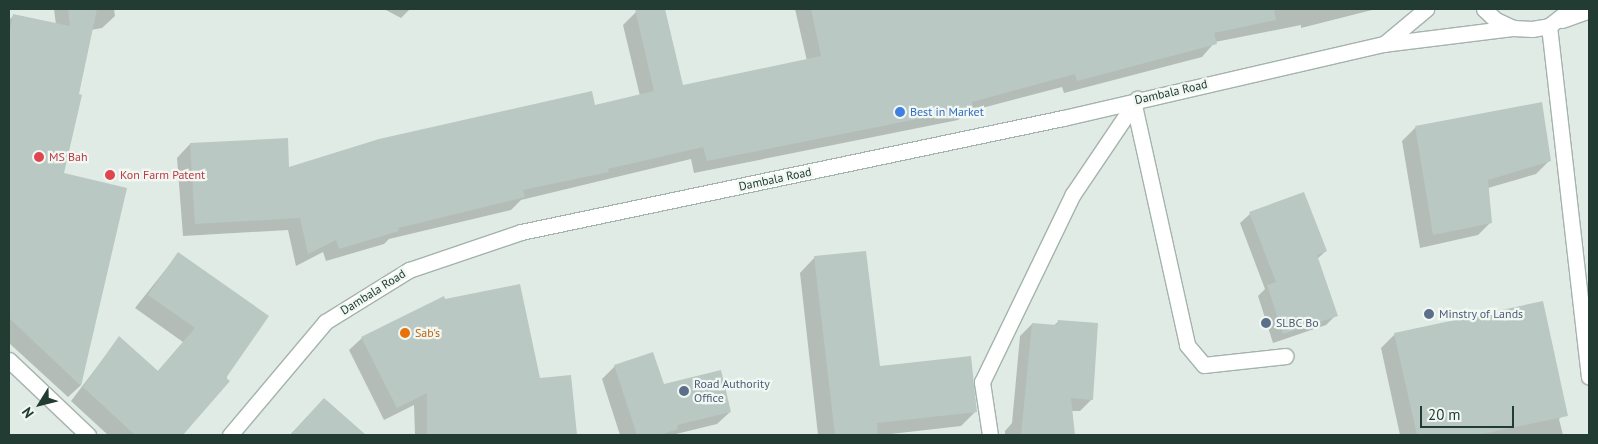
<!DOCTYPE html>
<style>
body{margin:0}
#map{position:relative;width:1598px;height:444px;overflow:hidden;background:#e1ebe6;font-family:"PT Sans",sans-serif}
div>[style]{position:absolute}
.shadow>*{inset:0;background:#0003}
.building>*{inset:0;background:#b9c8c2}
.roads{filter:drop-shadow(1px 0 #a4b3ad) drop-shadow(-1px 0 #a4b3ad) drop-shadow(0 1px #a4b3ad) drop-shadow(0 -1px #a4b3ad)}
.lane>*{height:15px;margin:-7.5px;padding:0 7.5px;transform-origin:7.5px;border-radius:7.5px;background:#fff}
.street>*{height:15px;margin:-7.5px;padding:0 7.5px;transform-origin:7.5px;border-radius:7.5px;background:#fff}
.secondary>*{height:15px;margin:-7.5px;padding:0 7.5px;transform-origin:7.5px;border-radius:7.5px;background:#fff}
.dots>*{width:14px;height:14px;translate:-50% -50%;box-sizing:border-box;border:2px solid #f1f8f4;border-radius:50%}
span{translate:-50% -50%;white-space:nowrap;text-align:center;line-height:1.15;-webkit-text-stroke:4.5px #f1f8f4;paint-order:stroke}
.street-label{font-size:12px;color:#223b33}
.shop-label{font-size:12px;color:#366cbe}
.left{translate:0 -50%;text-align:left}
.health-label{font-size:12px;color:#be3a42}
.service-label{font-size:12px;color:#4e5e75}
.food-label{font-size:12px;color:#c56008}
.frame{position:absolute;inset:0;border:10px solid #223b33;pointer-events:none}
.north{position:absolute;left:15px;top:379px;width:50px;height:50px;-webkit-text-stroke:4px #f1f8f4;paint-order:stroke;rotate:234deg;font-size:14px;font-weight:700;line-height:20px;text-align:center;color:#223b33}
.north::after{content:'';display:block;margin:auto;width:18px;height:22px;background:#223b33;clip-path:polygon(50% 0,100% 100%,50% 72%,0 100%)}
.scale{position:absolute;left:1420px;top:406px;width:94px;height:22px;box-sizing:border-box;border:2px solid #223b33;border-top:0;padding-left:6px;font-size:15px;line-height:18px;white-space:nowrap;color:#223b33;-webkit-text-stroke:4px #f1f8f4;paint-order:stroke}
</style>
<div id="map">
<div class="shadow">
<div style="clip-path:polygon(54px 9px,114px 9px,115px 16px,102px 28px,91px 30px,63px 174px,125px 189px,80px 386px,68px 397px,9px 343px,9px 20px,14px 15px,56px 25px)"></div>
<div style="clip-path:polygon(384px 9px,410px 9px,401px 18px)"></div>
<div style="clip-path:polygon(652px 9px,664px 9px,682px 87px,807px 61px,795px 9px,1047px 9px,1048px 14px,1067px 9px,1376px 9px,1301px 28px,1301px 25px,1215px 42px,1202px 57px,1064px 93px,1062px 87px,967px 112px,958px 120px,694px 173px,691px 159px,521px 200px,511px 210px,389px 239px,384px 244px,326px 261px,323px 252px,296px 266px,288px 230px,183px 236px,177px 158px,190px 144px,288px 169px,640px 96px,623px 25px,636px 12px)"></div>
<div style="clip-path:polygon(1415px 128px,1549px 161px,1536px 174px,1488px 188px,1491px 222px,1478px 235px,1420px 248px,1402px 141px)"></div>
<div style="clip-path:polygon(1250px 214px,1326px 251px,1317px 259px,1336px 315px,1326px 325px,1273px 343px,1258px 296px,1265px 289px,1240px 223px)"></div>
<div style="clip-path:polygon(178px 254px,228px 381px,181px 435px,108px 435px,71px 401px,119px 338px,157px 372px,183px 342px,135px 308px)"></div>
<div style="clip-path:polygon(815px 257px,879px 367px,976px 411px,961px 426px,882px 435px,818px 435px,800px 273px)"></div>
<div style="clip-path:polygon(1058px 322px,1092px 399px,1080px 411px,1071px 411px,1074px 435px,1005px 435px,1005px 431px,1012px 423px,1020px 336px,1032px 324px,1053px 326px)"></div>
<div style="clip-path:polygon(1395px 334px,1566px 412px,1559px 419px,1563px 435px,1400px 435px,1381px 348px)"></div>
<div style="clip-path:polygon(362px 338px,539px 380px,569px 377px,576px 435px,415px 435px,414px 405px,384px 420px,349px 350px)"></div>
<div style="clip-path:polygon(615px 366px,663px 386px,730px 412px,717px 424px,672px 435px,620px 435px,602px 379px)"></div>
<div style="clip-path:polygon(324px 399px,365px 435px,290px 435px)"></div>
</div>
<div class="building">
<div style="clip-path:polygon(68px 9px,97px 9px,79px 94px,82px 95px,64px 173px,127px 188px,81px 386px,9px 318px,9px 35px,13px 14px,70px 26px)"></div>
<div style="clip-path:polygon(635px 9px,665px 9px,683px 85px,821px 56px,811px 9px,1274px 9px,1276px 20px,1214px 33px,1217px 44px,1077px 81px,1075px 74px,972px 102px,973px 108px,707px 161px,703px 147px,608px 169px,609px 172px,523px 190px,525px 197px,398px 228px,399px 231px,339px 249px,336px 240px,308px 254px,300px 218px,195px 224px,190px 143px,288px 138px,289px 167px,379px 139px,592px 91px,595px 105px,654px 91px)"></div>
<div style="clip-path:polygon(1542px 102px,1551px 161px,1488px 180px,1492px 223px,1433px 235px,1415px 126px)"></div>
<div style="clip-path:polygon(1304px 192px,1327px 251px,1317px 255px,1338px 316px,1283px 334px,1267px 285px,1276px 282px,1249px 212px)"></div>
<div style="clip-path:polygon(866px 251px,880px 366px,971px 356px,977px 412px,877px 423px,878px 435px,835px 435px,814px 256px)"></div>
<div style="clip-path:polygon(178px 252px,269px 316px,226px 378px,230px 381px,183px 435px,135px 435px,83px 387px,119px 336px,158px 371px,195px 328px,148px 295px)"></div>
<div style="clip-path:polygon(520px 284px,540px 378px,571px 375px,577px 435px,427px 435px,427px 393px,397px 408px,361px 337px,444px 296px,445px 299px)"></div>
<div style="clip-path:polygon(1543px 301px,1568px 416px,1478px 435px,1417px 435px,1394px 333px)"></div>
<div style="clip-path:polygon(1058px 320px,1098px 323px,1093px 400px,1071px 398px,1075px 435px,1021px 435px,1032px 323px,1057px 325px)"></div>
<div style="clip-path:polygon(653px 352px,664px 384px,721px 370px,731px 412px,677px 425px,678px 429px,660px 435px,637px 435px,614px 365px)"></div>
<div style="clip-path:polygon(324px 398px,366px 435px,290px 435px)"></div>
</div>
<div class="roads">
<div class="lane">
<div style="left:1549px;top:26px;width:353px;rotate:83.5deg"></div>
<div style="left:1134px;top:105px;width:246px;rotate:77.5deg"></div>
<div style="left:1187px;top:345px;width:26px;rotate:50deg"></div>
<div style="left:1204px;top:365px;width:82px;rotate:-6.3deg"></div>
</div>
<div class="street">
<div style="left:990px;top:435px;width:54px;rotate:-98.6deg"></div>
<div style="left:982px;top:382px;width:209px;rotate:-64.2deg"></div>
<div style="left:1073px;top:194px;width:115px;rotate:-56deg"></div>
</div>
<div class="secondary">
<div style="left:1484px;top:9px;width:16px;rotate:43deg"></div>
<div style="left:1496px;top:20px;width:19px;rotate:25deg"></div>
<div style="left:1513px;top:28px;width:19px;rotate:3deg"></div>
<div style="left:1532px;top:29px;width:17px;rotate:-10deg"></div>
<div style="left:1549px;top:26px;width:28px;rotate:-38deg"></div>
<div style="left:1562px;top:20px;width:29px;rotate:-20deg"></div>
<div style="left:1384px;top:44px;width:55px;rotate:-39.8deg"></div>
<div style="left:9px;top:360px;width:109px;rotate:43.5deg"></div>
<div style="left:230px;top:435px;width:148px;rotate:-49.9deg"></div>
<div style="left:325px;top:322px;width:99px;rotate:-31.8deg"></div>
<div style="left:409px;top:270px;width:118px;rotate:-18.7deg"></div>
<div style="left:521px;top:232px;width:554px;rotate:-11.88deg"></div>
<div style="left:1063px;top:118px;width:329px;rotate:-13deg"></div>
<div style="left:1384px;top:44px;width:130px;rotate:-7.1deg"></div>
</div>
</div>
<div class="dots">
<div style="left:900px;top:112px;background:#3f7fe0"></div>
<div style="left:39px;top:157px;background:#e0444e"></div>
<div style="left:110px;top:175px;background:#e0444e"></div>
<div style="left:1429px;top:314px;background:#5c6f8a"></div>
<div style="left:1266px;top:323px;background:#5c6f8a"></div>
<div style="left:405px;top:333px;background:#e8710a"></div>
<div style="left:684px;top:391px;background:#5c6f8a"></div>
</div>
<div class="street-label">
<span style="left:1171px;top:92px;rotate:-13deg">Dambala Road</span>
<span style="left:775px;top:179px;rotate:-12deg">Dambala Road</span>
<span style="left:373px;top:292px;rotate:-32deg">Dambala Road</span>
</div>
<div class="shop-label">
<span class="left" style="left:910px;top:112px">Best in Market</span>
</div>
<div class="health-label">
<span class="left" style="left:49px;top:157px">MS Bah</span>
<span class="left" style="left:120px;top:175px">Kon Farm Patent</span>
</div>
<div class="service-label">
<span class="left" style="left:1439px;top:314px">Minstry of Lands</span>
<span class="left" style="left:1276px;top:323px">SLBC Bo</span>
<span class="left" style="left:694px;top:391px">Road Authority<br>Office</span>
</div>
<div class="food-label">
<span class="left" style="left:415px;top:333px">Sab's</span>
</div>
<div class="frame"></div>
<div class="north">N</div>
<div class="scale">20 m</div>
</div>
